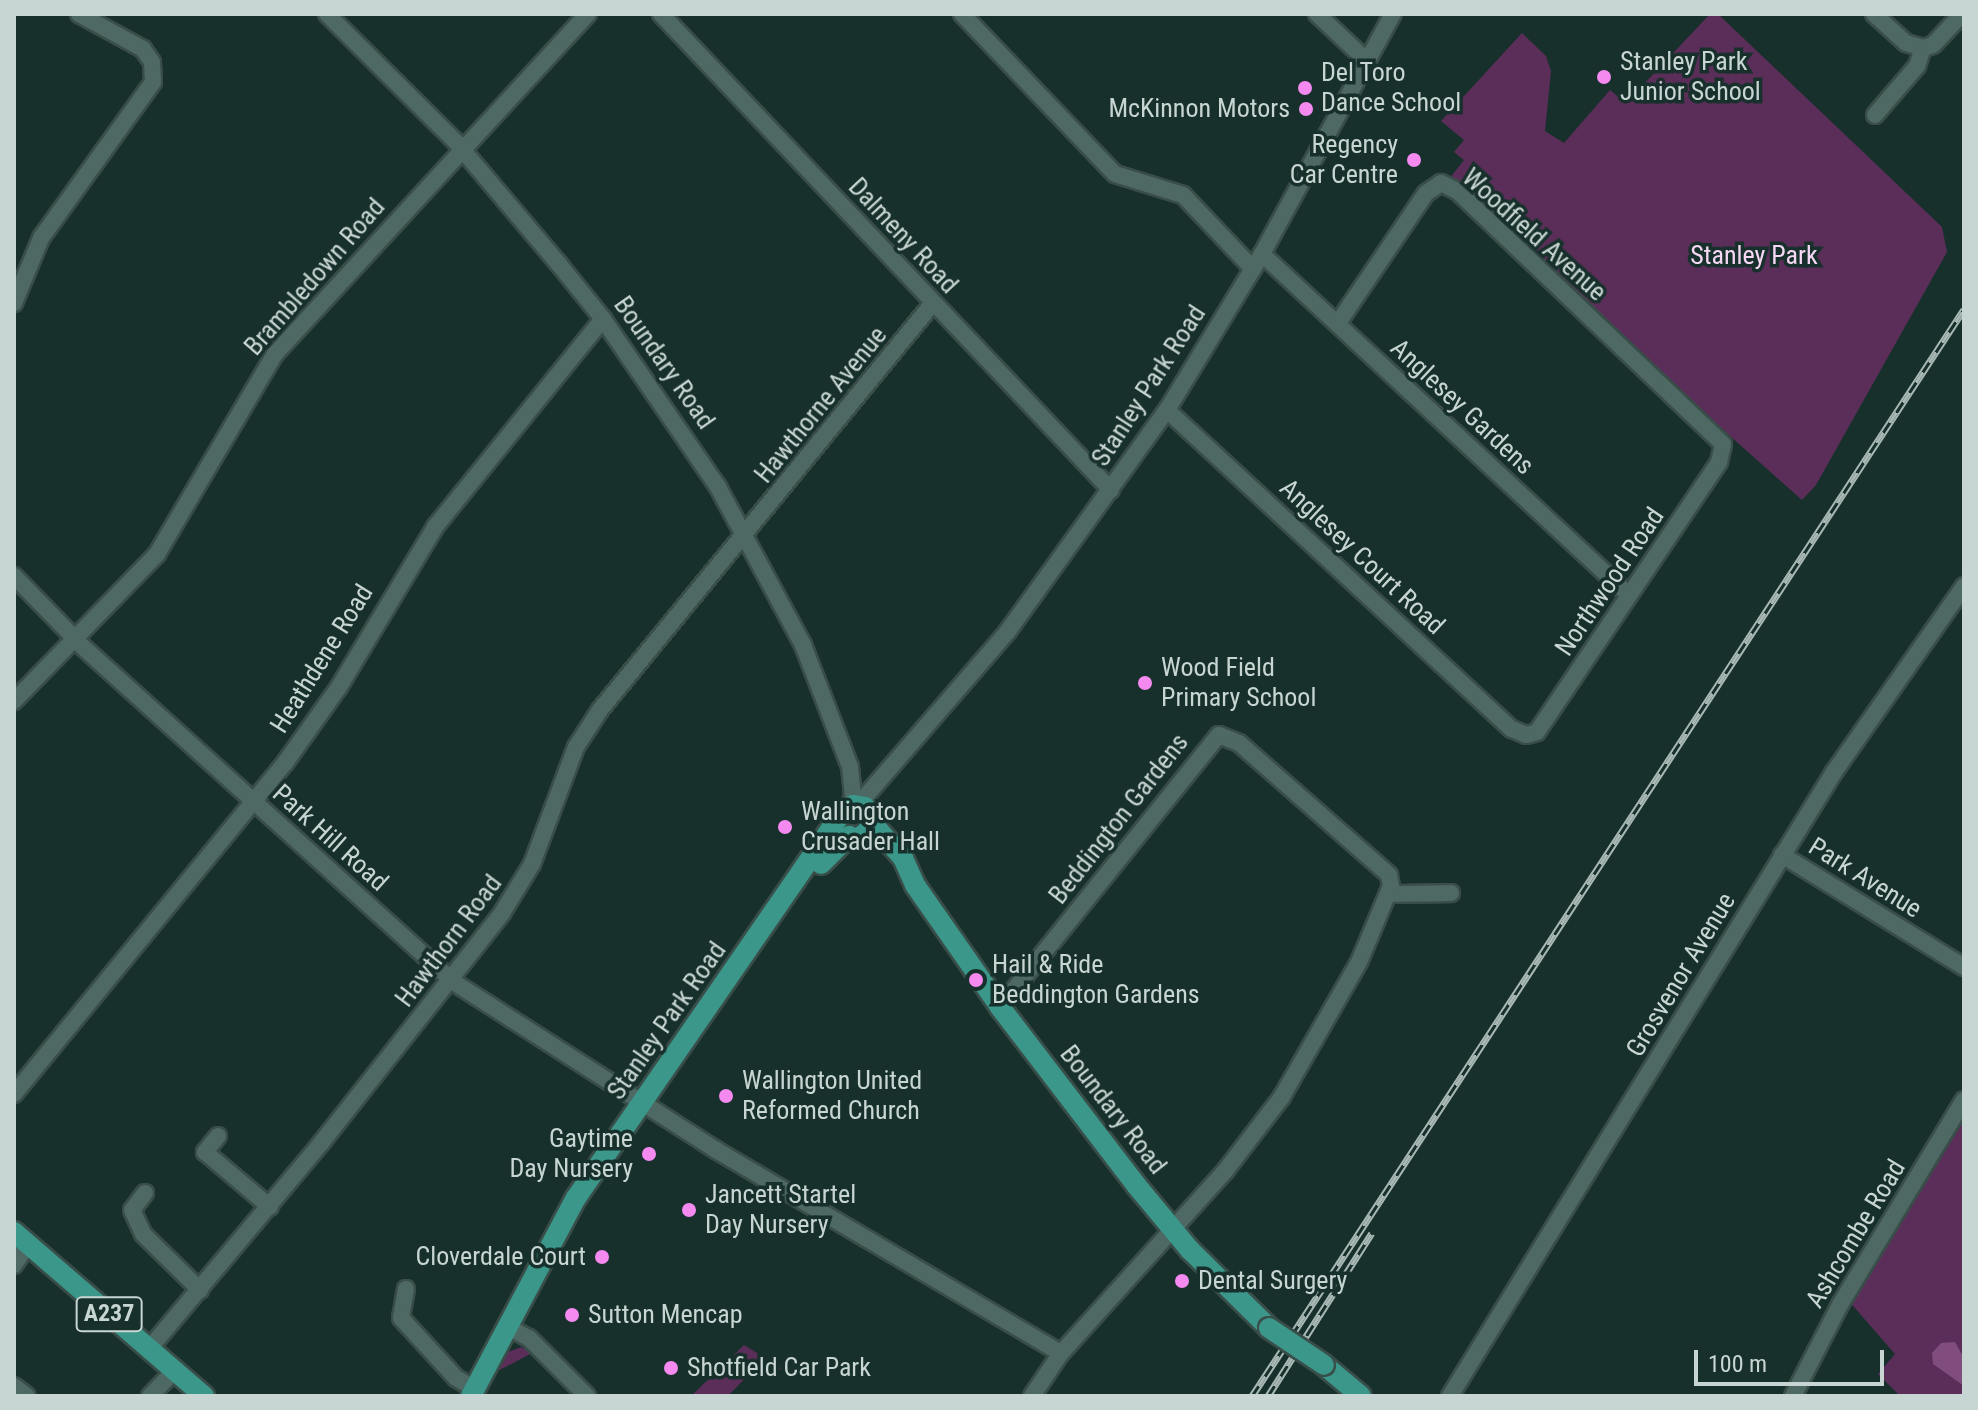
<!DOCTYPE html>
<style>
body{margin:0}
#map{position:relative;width:1978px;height:1410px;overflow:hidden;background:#18302c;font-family:"Roboto Condensed",sans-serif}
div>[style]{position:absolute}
.green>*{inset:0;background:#5a2e58}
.water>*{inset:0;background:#804d7e}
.roads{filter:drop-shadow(2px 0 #394d49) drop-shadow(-2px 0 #394d49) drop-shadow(0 2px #394d49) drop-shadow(0 -2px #394d49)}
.minor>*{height:16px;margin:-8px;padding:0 8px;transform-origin:8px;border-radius:8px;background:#4e6863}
.major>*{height:20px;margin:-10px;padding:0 10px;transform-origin:10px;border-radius:10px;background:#3a978a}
.rail>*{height:7px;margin-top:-3.5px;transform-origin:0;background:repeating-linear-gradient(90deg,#18302c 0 12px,#a8b8b5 0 24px);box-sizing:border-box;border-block:2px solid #a8b8b5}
.bridges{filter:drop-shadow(2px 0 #394d49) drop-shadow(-2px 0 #394d49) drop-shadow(0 2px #394d49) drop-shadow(0 -2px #394d49)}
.major-bridge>*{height:20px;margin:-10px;padding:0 10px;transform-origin:10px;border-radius:10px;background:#3a978a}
.dots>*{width:22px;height:22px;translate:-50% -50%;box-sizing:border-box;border:4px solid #18302c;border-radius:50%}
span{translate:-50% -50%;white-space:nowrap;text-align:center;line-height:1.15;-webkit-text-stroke:7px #18302c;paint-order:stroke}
.shield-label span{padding:2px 6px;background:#18302c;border:2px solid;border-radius:6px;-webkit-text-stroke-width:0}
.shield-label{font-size:24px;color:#c8d6d3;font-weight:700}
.poi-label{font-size:26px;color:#c8d6d3}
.left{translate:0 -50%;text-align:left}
.right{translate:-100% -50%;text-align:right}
.street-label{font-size:26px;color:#c8d6d3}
.park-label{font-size:26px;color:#f7d8f4}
.frame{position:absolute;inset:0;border:16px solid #c8d6d3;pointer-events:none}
.scale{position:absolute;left:1694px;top:1350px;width:190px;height:36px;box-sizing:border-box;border:4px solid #c8d6d3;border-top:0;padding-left:10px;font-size:24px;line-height:28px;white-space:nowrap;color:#c8d6d3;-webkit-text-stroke:6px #18302c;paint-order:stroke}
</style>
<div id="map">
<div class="green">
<div style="clip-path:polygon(1710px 14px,1718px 14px,1942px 227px,1947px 252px,1816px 485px,1802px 500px,1446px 183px,1464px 160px,1454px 152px,1464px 140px,1441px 121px,1522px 33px,1546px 56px,1551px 71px,1545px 131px,1564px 143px,1610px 90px,1626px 103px)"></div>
<div style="clip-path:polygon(1964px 1113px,1964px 1396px,1900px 1396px,1878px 1374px,1895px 1354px,1847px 1299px)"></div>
<div style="clip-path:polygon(744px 1345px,781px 1368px,774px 1376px,756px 1367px,728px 1396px,691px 1396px)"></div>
<div style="clip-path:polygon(521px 1347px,532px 1353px,494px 1373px,505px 1353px)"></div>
</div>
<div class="water">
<div style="clip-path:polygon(1955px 1342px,1964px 1358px,1964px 1386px,1933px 1364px,1932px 1353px,1941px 1343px)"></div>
</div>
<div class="roads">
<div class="minor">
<div style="left:327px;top:14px;width:182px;rotate:44.8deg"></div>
<div style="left:456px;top:142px;width:158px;rotate:49.9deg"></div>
<div style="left:558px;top:263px;width:72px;rotate:51.2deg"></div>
<div style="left:603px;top:319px;width:204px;rotate:55.6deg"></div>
<div style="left:718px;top:487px;width:179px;rotate:61.7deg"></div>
<div style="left:803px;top:645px;width:131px;rotate:68.9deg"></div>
<div style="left:850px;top:767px;width:30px;rotate:84deg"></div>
<div style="left:853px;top:797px;width:10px;rotate:114deg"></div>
<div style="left:661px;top:14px;width:655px;rotate:46.61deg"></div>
<div style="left:962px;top:14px;width:221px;rotate:46.3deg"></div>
<div style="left:1115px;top:174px;width:71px;rotate:17.2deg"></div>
<div style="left:1183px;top:195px;width:102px;rotate:46.6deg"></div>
<div style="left:1317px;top:14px;width:69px;rotate:43.2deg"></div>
<div style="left:1874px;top:14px;width:43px;rotate:42.2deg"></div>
<div style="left:1906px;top:43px;width:18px;rotate:16deg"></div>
<div style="left:1875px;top:115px;width:65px;rotate:-49.4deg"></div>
<div style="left:1917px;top:66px;width:19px;rotate:-72deg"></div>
<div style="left:1923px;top:48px;width:10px;rotate:-17deg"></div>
<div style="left:1933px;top:45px;width:42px;rotate:-46.9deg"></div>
<div style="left:1262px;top:254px;width:501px;rotate:42.9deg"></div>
<div style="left:14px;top:303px;width:70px;rotate:-67.4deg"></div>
<div style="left:41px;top:238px;width:192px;rotate:-54.3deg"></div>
<div style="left:153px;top:82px;width:20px;rotate:-93deg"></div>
<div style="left:152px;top:62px;width:16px;rotate:-125deg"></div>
<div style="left:143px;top:49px;width:73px;rotate:-151.3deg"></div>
<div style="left:1167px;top:410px;width:470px;rotate:42.8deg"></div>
<div style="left:1512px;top:729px;width:15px;rotate:23deg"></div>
<div style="left:1526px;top:735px;width:11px;rotate:-15deg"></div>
<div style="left:1537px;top:732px;width:326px;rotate:-56deg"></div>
<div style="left:1719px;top:462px;width:18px;rotate:-77deg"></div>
<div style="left:1723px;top:444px;width:367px;rotate:-136.4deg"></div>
<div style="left:1457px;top:191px;width:18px;rotate:-153deg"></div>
<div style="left:1441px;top:183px;width:18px;rotate:146deg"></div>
<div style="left:1426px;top:193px;width:157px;rotate:124.1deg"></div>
<div style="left:14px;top:576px;width:99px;rotate:45.8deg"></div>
<div style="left:83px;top:647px;width:498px;rotate:42.1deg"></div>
<div style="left:452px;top:981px;width:313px;rotate:32.6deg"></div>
<div style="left:716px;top:1150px;width:400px;rotate:30.5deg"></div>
<div style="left:14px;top:701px;width:205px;rotate:-45.8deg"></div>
<div style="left:157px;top:554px;width:232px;rotate:-59.5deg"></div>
<div style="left:275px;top:354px;width:462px;rotate:-47.4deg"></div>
<div style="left:858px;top:805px;width:230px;rotate:-49.2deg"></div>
<div style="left:1008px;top:631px;width:272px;rotate:-54.3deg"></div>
<div style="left:1167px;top:410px;width:183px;rotate:-58.7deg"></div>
<div style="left:1262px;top:254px;width:273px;rotate:-61.4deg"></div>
<div style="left:1782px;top:855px;width:214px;rotate:31.6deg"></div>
<div style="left:1388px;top:894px;width:63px;rotate:-0.9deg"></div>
<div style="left:1000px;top:1007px;width:349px;rotate:-51.2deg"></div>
<div style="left:1219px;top:735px;width:22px;rotate:22deg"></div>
<div style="left:1239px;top:743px;width:200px;rotate:41.3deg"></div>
<div style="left:1389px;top:875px;width:11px;rotate:80deg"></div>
<div style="left:1391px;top:886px;width:82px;rotate:112.8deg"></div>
<div style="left:1359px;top:962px;width:157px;rotate:119.8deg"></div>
<div style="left:1281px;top:1098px;width:91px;rotate:127.4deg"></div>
<div style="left:1226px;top:1170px;width:246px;rotate:132deg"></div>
<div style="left:1061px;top:1353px;width:52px;rotate:124deg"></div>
<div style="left:14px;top:1094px;width:428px;rotate:-50.7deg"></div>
<div style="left:285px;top:763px;width:93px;rotate:-54.6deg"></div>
<div style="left:339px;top:687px;width:187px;rotate:-59deg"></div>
<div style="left:435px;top:527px;width:267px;rotate:-51.1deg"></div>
<div style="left:218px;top:1136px;width:21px;rotate:129deg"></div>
<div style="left:205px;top:1152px;width:85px;rotate:40.2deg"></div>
<div style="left:145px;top:1193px;width:21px;rotate:127deg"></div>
<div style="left:132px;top:1210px;width:26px;rotate:65deg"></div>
<div style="left:143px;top:1234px;width:80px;rotate:44.5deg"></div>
<div style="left:14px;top:1265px;width:25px;rotate:-56deg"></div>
<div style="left:406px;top:1289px;width:29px;rotate:100deg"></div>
<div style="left:401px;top:1318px;width:81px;rotate:47.5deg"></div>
<div style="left:456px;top:1378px;width:22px;rotate:30deg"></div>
<div style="left:506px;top:1326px;width:26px;rotate:28deg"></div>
<div style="left:529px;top:1338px;width:82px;rotate:45deg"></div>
<div style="left:149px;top:1349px;width:270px;rotate:-50.1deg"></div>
<div style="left:322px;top:1142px;width:291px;rotate:-51.8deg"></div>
<div style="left:502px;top:913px;width:57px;rotate:-58.5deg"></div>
<div style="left:532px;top:864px;width:125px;rotate:-69.4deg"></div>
<div style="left:576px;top:747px;width:44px;rotate:-57deg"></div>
<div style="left:600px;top:710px;width:526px;rotate:-50.71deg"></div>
<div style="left:14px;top:1386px;width:16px;rotate:38deg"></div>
<div style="left:150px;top:1396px;width:35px;rotate:-46deg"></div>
<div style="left:1450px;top:1396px;width:733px;rotate:-58.39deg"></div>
<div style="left:1834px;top:772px;width:227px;rotate:-55deg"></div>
<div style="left:1793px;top:1396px;width:105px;rotate:-62.7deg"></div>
<div style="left:1841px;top:1303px;width:237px;rotate:-58.8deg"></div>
</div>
<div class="major">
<div style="left:872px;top:823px;width:47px;rotate:48.5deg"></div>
<div style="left:903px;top:858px;width:30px;rotate:66deg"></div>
<div style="left:915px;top:885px;width:149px;rotate:55.1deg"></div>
<div style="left:1000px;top:1007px;width:224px;rotate:52.6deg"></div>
<div style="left:1136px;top:1185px;width:85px;rotate:50.3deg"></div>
<div style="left:1190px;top:1250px;width:111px;rotate:44.6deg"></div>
<div style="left:821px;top:864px;width:40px;rotate:-45deg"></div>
<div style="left:14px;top:1232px;width:251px;rotate:40.8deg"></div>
<div style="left:1324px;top:1365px;width:48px;rotate:40deg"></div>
<div style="left:471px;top:1396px;width:224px;rotate:-62.1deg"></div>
<div style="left:576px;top:1198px;width:467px;rotate:-55.4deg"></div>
<div style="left:841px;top:814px;width:15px;rotate:-37deg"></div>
<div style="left:853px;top:805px;width:12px;rotate:9deg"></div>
<div style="left:865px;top:807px;width:13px;rotate:58deg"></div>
<div style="left:872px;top:818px;width:14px;rotate:107deg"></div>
<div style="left:868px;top:831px;width:10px;rotate:143deg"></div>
</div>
</div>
<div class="rail">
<div style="left:1252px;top:1396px;width:1299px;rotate:-56.77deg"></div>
<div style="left:1268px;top:1396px;width:193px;rotate:-57.5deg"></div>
</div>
<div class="bridges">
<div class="major-bridge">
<div style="left:1269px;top:1328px;width:66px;rotate:33.9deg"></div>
</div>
</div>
<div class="dots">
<div style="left:1604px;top:77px;background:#f489f0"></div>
<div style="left:1305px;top:88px;background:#f489f0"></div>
<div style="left:1306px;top:109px;background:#f489f0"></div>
<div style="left:1414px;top:160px;background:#f489f0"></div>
<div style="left:1145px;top:683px;background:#f489f0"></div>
<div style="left:785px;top:827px;background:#f489f0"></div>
<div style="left:976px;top:980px;background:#f489f0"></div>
<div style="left:726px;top:1096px;background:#f489f0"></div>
<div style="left:649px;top:1154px;background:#f489f0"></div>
<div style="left:689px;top:1210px;background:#f489f0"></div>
<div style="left:602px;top:1257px;background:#f489f0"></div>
<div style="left:1182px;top:1281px;background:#f489f0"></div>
<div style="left:572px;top:1315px;background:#f489f0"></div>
<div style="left:671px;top:1368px;background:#f489f0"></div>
</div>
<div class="shield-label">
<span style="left:109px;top:1314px">A237</span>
</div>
<div class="poi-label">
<span class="left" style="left:1620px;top:77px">Stanley Park<br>Junior School</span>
<span class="left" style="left:1321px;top:88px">Del Toro<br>Dance School</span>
<span class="right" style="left:1290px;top:109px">McKinnon Motors</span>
<span class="right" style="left:1398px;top:160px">Regency<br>Car Centre</span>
<span class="left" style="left:1161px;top:683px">Wood Field<br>Primary School</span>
<span class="left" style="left:801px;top:827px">Wallington<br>Crusader Hall</span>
<span class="left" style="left:992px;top:980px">Hail &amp; Ride<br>Beddington Gardens</span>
<span class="left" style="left:742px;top:1096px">Wallington United<br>Reformed Church</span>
<span class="right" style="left:633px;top:1154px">Gaytime<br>Day Nursery</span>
<span class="left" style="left:705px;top:1210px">Jancett Startel<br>Day Nursery</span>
<span class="right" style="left:586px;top:1257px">Cloverdale Court</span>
<span class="left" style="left:1198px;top:1281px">Dental Surgery</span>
<span class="left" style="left:588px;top:1315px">Sutton Mencap</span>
<span class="left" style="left:687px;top:1368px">Shotfield Car Park</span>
</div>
<div class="street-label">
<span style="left:1534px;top:235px;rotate:42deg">Woodfield Avenue</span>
<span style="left:903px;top:236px;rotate:47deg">Dalmeny Road</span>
<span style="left:315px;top:277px;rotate:-49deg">Brambledown Road</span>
<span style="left:664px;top:363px;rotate:55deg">Boundary Road</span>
<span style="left:1149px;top:386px;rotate:-57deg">Stanley Park Road</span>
<span style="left:821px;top:405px;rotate:-51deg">Hawthorne Avenue</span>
<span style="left:1462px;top:407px;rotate:43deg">Anglesey Gardens</span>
<span style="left:1362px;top:557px;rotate:43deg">Anglesey Court Road</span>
<span style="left:1610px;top:582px;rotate:-56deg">Northwood Road</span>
<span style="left:322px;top:659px;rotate:-58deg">Heathdene Road</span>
<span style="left:1119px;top:819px;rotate:-52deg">Beddington Gardens</span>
<span style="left:330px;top:838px;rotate:42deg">Park Hill Road</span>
<span style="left:1865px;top:878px;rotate:32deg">Park Avenue</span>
<span style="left:449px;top:941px;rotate:-53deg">Hawthorn Road</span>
<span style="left:1681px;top:975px;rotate:-59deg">Grosvenor Avenue</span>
<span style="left:667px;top:1021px;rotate:-55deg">Stanley Park Road</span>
<span style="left:1113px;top:1110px;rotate:52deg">Boundary Road</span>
<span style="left:1856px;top:1234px;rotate:-59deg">Ashcombe Road</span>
</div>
<div class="park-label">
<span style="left:1754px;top:256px">Stanley Park</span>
</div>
<div class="frame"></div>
<div class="scale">100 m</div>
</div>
